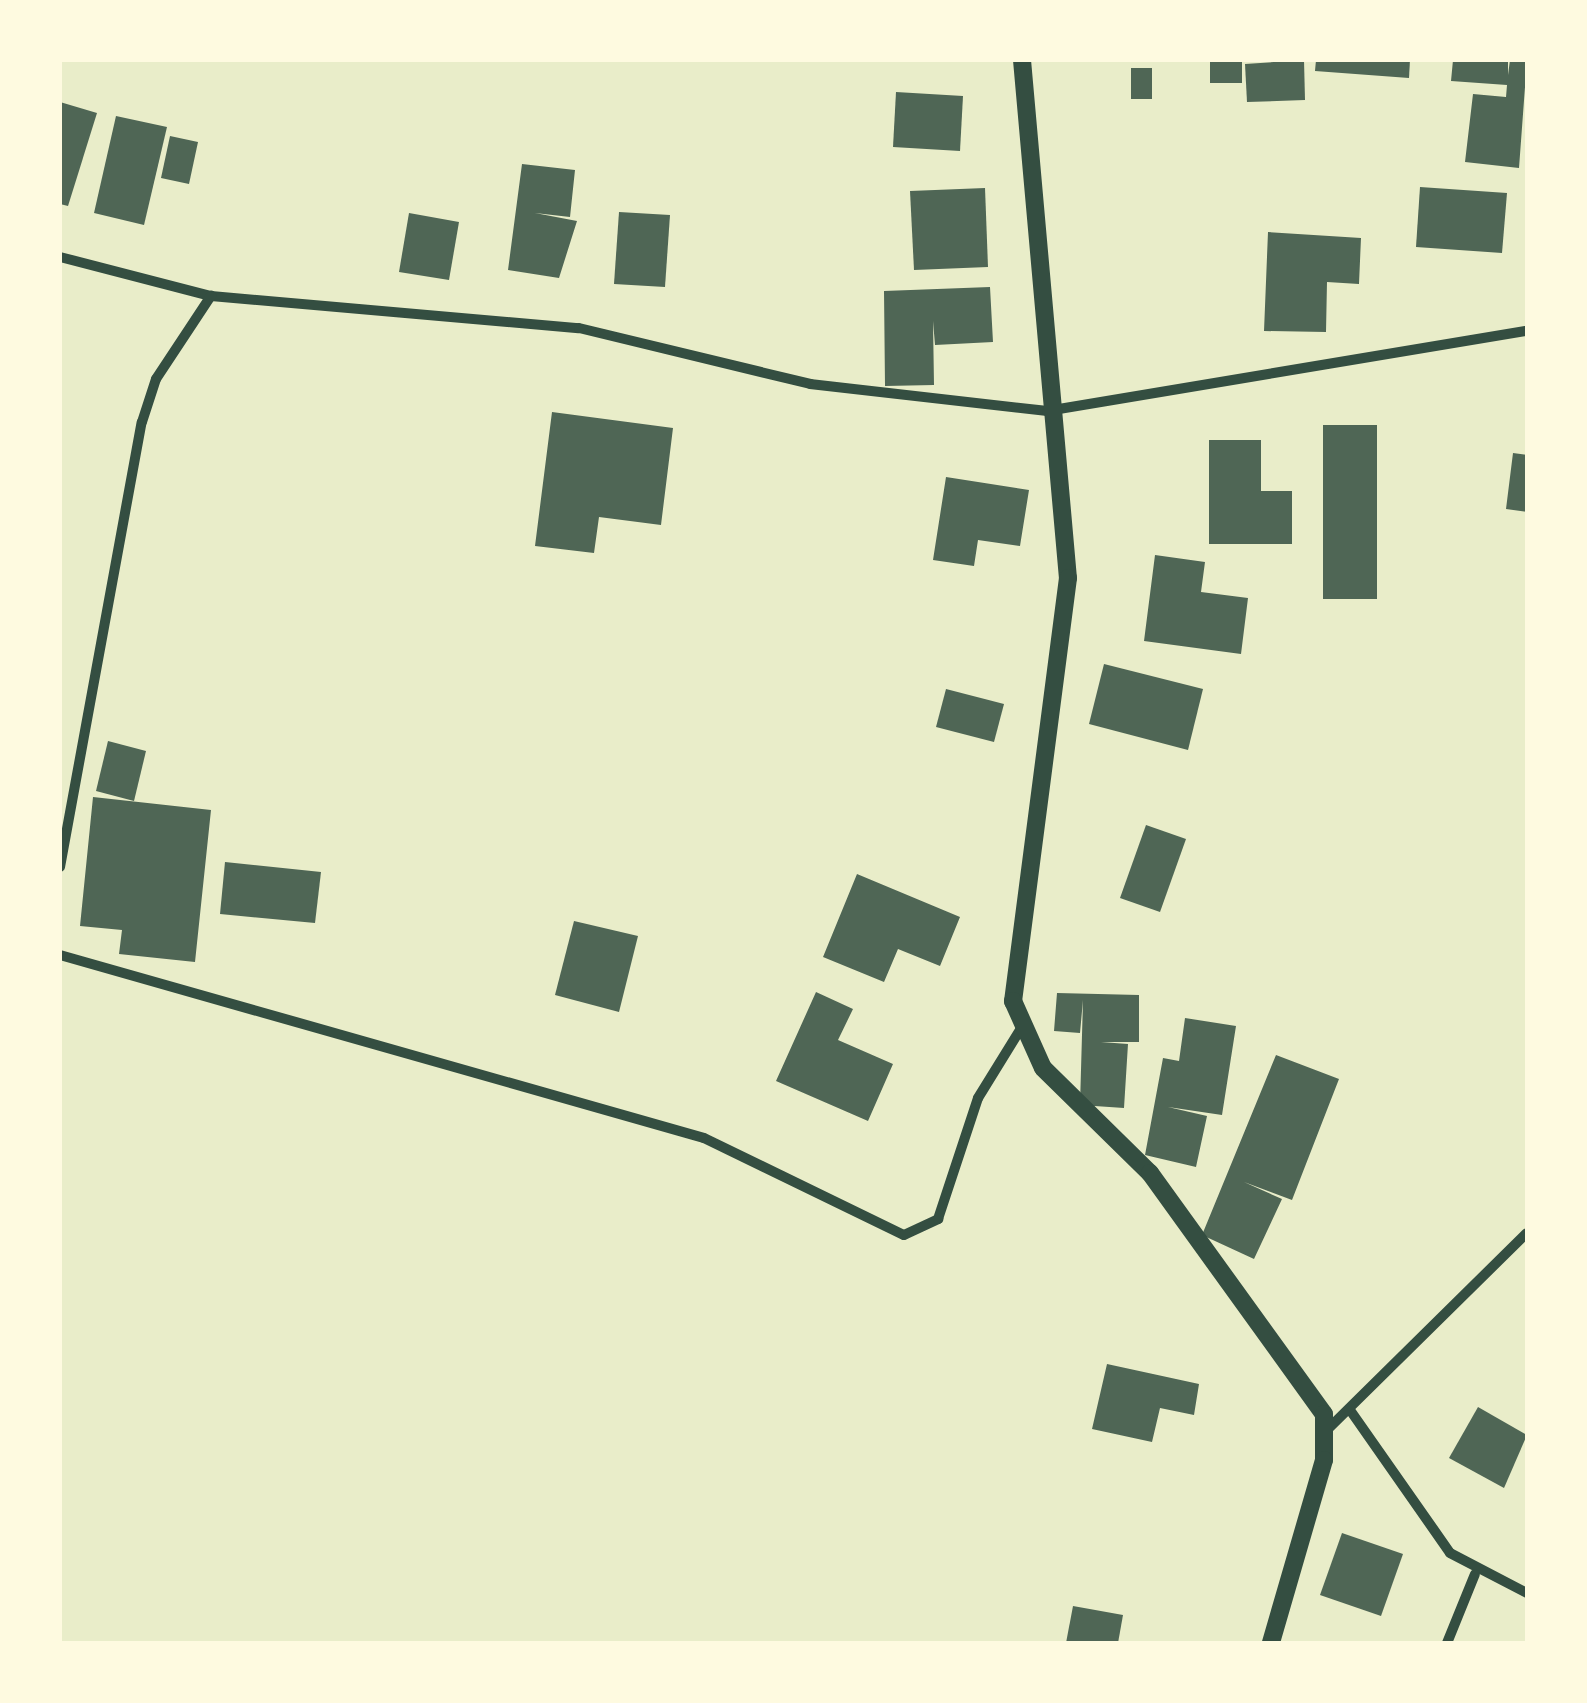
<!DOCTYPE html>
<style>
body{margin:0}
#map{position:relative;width:1587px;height:1703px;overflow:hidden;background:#e9edc9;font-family:"Noto Serif",serif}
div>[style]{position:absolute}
.building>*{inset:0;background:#4f6655}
.minor>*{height:10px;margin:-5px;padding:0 5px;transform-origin:5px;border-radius:5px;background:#344e41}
.tertiary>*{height:18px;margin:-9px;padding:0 9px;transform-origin:9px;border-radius:9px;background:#344e41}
span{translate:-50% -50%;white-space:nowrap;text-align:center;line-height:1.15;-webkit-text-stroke:8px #fefae0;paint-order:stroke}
.frame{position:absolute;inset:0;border:62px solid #fefae0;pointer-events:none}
</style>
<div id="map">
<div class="building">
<div style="clip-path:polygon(1210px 60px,1242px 60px,1242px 83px,1210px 83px)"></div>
<div style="clip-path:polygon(1304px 60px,1305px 100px,1247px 102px,1245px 64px)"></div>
<div style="clip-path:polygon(1316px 60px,1410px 60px,1409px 78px,1315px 71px)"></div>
<div style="clip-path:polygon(1453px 60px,1508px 60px,1508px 75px,1510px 60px,1527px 60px,1519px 168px,1465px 162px,1473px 94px,1506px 97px,1507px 85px,1451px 81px)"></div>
<div style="clip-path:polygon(1131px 68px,1152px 68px,1152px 99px,1131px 99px)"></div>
<div style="clip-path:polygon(896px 92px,963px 96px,960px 151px,893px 147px)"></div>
<div style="clip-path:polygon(60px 102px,97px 113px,68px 206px,60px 204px)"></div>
<div style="clip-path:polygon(116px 116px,167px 127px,144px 225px,94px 213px)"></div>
<div style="clip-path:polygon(170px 136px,198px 142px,189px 184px,161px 178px)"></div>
<div style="clip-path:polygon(522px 164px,575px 170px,570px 217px,535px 213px,577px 221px,559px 278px,508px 270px)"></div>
<div style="clip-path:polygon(1420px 187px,1507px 193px,1502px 253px,1416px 247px)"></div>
<div style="clip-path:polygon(985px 188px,988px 267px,914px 270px,910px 191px)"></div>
<div style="clip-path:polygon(619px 212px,670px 215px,665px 287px,614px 284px)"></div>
<div style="clip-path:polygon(409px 213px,459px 222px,449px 280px,399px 272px)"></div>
<div style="clip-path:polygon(1268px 232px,1361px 238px,1359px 284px,1327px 282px,1326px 332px,1264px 331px)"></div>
<div style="clip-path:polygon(990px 287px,993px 342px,935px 345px,933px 321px,934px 385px,885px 386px,884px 291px)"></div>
<div style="clip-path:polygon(552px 412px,673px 428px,661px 525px,599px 517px,594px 553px,535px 546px)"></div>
<div style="clip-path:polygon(1323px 425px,1377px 425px,1377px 599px,1323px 599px)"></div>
<div style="clip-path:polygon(1209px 440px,1261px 440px,1261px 491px,1292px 491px,1292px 544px,1209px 544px)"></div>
<div style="clip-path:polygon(1513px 453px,1527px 455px,1527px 512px,1506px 509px)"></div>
<div style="clip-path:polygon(946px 477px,1029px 490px,1020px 546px,978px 540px,974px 566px,933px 560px)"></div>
<div style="clip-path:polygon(1155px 555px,1205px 562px,1201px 592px,1248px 598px,1241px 654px,1144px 641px)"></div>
<div style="clip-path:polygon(1104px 664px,1203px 689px,1188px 750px,1089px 724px)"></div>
<div style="clip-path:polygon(946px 689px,1004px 704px,994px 742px,936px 727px)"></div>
<div style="clip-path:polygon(108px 741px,146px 751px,134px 801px,96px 791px)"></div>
<div style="clip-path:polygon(93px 797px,211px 810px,195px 962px,119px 954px,122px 930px,80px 926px)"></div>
<div style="clip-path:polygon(1146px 825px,1186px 839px,1160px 912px,1120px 898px)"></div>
<div style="clip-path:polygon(225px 862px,321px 872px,315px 923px,220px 914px)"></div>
<div style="clip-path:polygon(857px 874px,960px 917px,940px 966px,898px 949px,884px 982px,823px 957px)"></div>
<div style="clip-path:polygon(574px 921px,638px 936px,619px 1012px,555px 995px)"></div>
<div style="clip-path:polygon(816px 992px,853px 1009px,838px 1040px,893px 1064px,868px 1121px,776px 1081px)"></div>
<div style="clip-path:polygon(1057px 993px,1139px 995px,1139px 1042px,1101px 1042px,1128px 1044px,1124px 1108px,1080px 1105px,1083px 1000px,1080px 1033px,1054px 1031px)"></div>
<div style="clip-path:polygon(1185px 1018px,1236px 1026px,1222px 1115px,1168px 1107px,1207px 1116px,1196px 1167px,1145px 1155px,1163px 1058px,1179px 1061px)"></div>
<div style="clip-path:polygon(1276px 1055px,1339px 1079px,1292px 1200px,1244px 1182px,1282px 1199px,1254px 1259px,1202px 1235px)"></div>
<div style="clip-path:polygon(1107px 1364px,1199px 1384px,1194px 1415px,1160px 1408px,1152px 1442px,1092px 1429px)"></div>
<div style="clip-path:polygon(1478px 1407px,1527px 1435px,1504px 1488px,1449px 1458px)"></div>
<div style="clip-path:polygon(1342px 1533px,1403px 1554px,1381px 1616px,1320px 1595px)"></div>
<div style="clip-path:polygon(1073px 1606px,1123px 1615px,1118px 1643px,1066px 1643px)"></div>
</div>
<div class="minor">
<div style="left:60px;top:257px;width:156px;rotate:14.5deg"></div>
<div style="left:211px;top:296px;width:369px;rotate:5deg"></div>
<div style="left:579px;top:328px;width:238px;rotate:13.6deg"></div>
<div style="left:810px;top:384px;width:239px;rotate:6.5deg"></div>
<div style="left:1047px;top:411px;width:487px;rotate:-9.5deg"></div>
<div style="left:60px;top:867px;width:452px;rotate:-79.6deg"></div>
<div style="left:142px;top:422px;width:45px;rotate:-72deg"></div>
<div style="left:156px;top:379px;width:100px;rotate:-56.5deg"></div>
<div style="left:60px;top:955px;width:669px;rotate:15.86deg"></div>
<div style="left:704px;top:1138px;width:222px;rotate:25.9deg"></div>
<div style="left:904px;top:1235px;width:38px;rotate:-25deg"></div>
<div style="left:938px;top:1219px;width:127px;rotate:-71.7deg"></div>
<div style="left:978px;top:1098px;width:80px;rotate:-58.3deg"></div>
<div style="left:1350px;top:1410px;width:174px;rotate:55deg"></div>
<div style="left:1450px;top:1553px;width:87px;rotate:27.5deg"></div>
<div style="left:1328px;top:1429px;width:279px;rotate:-44.6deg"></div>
<div style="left:1447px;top:1643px;width:74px;rotate:-67.9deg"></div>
</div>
<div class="tertiary">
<div style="left:1022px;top:60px;width:520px;rotate:84.93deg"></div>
<div style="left:1068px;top:578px;width:427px;rotate:97.4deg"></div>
<div style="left:1013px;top:1001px;width:73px;rotate:65.9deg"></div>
<div style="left:1043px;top:1068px;width:150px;rotate:44.5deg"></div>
<div style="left:1150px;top:1173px;width:297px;rotate:54.2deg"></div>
<div style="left:1324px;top:1414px;width:46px;rotate:90deg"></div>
<div style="left:1324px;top:1460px;width:191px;rotate:106.2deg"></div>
</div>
<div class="frame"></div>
</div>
